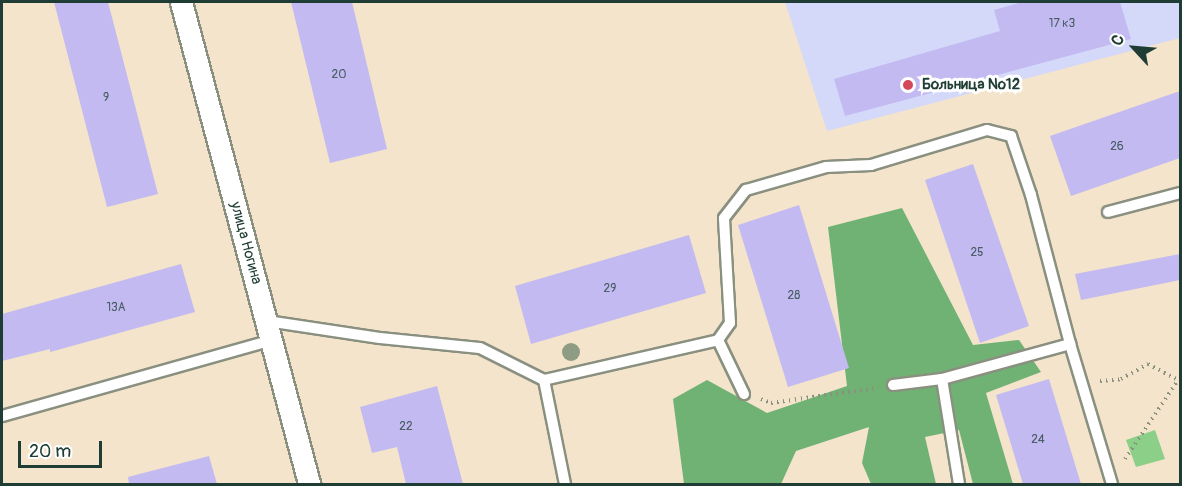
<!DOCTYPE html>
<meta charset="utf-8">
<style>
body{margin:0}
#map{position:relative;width:1182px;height:486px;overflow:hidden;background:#f4e4cb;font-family:Pangolin,sans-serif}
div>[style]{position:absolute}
.built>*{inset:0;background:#d4d8f9}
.green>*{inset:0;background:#8bcf88}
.forest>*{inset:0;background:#70b274}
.building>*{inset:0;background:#c2baf1}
.path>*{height:4px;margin-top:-2px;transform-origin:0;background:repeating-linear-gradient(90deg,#8a9080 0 1.5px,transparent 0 6px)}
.roads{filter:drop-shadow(2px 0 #8a9080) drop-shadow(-2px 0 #8a9080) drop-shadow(0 2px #8a9080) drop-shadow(0 -2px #8a9080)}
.service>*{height:10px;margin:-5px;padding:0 5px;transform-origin:5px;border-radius:5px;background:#fff}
.minor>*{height:21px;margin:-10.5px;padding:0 10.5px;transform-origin:10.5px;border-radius:10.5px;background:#fff}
.trees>*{width:18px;height:18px;margin:-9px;border-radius:50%;background:#8e9c84}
.dots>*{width:16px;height:16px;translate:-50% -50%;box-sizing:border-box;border:3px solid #fff;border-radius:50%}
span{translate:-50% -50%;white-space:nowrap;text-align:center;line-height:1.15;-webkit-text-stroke:6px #fff;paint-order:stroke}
.number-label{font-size:12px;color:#485c63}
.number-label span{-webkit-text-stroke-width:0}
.poi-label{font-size:15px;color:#1f3d34;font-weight:700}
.left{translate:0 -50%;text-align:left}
.street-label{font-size:15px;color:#1f3d34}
.frame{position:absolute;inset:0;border:3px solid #1f3d34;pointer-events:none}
.north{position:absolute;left:1104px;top:18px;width:60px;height:60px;-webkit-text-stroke:4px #fff;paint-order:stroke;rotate:296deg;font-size:16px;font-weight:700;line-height:24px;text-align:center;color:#1f3d34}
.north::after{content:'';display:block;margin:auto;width:21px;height:27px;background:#1f3d34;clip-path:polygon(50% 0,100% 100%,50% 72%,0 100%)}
.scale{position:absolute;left:18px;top:441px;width:84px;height:27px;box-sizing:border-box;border:3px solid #1f3d34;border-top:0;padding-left:8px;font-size:18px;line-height:21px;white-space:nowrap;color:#1f3d34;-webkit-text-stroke:4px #fff;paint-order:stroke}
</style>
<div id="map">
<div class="built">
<div style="clip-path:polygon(785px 2px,1180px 2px,1180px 38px,827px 131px)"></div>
</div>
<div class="green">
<div style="clip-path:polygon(1155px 430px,1165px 459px,1136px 467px,1126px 440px)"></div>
</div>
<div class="forest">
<div style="clip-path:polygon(902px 208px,973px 345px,1019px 340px,1041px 372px,986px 393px,1013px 484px,973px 484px,959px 430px,925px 437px,936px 484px,871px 484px,862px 463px,869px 427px,796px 451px,781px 484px,684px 484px,673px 399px,707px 380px,767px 413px,847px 386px,828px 227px)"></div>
</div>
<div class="building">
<div style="clip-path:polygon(54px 2px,108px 2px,158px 194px,107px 207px)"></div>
<div style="clip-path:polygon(291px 2px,352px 2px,387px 149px,330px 163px)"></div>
<div style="clip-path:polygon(1022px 2px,1120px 2px,1131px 39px,845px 116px,834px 79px,1000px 31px,994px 10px)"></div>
<div style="clip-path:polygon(1180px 91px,1180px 158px,1071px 196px,1050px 136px)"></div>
<div style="clip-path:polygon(973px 164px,1029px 326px,980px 343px,925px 180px)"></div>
<div style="clip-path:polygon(799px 205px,849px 368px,788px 387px,738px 225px)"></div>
<div style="clip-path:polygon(689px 235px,706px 293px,531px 344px,515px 286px)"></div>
<div style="clip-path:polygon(1180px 254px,1180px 280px,1081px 300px,1075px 274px)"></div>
<div style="clip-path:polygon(181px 264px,195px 312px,50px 352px,50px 349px,2px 361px,2px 314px)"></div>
<div style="clip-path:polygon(1049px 379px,1081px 484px,1023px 484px,996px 395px)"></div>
<div style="clip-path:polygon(437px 386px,463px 484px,406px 484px,397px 447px,372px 453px,360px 407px)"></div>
<div style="clip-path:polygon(209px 456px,217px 484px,129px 484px,128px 477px)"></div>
</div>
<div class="path">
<div style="left:1100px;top:381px;width:21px;rotate:-5deg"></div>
<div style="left:1121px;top:379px;width:31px;rotate:-29deg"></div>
<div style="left:1148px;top:364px;width:34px;rotate:28deg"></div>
<div style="left:761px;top:399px;width:11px;rotate:22deg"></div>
<div style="left:771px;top:403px;width:105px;rotate:-8.2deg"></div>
<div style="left:1125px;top:459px;width:95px;rotate:-56.1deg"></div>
</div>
<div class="roads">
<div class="service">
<div style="left:1108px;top:212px;width:74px;rotate:-14.8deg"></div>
<div style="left:267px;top:321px;width:114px;rotate:8.6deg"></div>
<div style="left:380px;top:338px;width:100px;rotate:5.7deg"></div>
<div style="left:480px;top:348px;width:72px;rotate:26.6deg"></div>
<div style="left:544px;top:380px;width:179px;rotate:-12.9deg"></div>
<div style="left:718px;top:340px;width:60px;rotate:64.3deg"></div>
<div style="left:718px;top:340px;width:21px;rotate:-55deg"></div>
<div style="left:730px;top:323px;width:105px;rotate:-93.3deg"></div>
<div style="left:724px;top:218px;width:36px;rotate:-52deg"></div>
<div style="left:746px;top:190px;width:83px;rotate:-16deg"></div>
<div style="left:826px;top:167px;width:45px;rotate:-2.5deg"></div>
<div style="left:871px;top:165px;width:121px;rotate:-16.8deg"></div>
<div style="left:987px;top:130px;width:25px;rotate:14deg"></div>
<div style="left:1011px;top:136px;width:62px;rotate:71.3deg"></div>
<div style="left:1031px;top:195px;width:154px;rotate:75.3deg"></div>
<div style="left:942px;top:379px;width:106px;rotate:80.8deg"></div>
<div style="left:544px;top:380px;width:106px;rotate:78.6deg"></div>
<div style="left:893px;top:385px;width:49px;rotate:-7deg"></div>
<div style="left:942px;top:379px;width:133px;rotate:-15.3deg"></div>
<div style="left:1070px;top:344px;width:146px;rotate:73.3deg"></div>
<div style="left:2px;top:416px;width:280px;rotate:-15.7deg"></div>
</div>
<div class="minor">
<div style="left:181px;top:2px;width:499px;rotate:75.1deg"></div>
</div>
</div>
<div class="trees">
<div style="left:571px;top:352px"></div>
</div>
<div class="dots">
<div style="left:908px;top:85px;background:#d1495b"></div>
</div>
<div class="number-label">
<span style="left:1062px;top:24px">17 к3</span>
<span style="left:339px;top:75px">20</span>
<span style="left:106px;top:98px">9</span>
<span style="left:1117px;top:147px">26</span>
<span style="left:977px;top:253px">25</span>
<span style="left:610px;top:289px">29</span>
<span style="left:794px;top:296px">28</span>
<span style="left:116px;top:308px">13А</span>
<span style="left:406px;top:427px">22</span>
<span style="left:1038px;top:440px">24</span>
</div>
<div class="poi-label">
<span class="left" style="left:922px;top:85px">Больница №12</span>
</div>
<div class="street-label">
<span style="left:246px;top:243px;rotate:75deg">улица Ногина</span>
</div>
<div class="frame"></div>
<div class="north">С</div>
<div class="scale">20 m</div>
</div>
